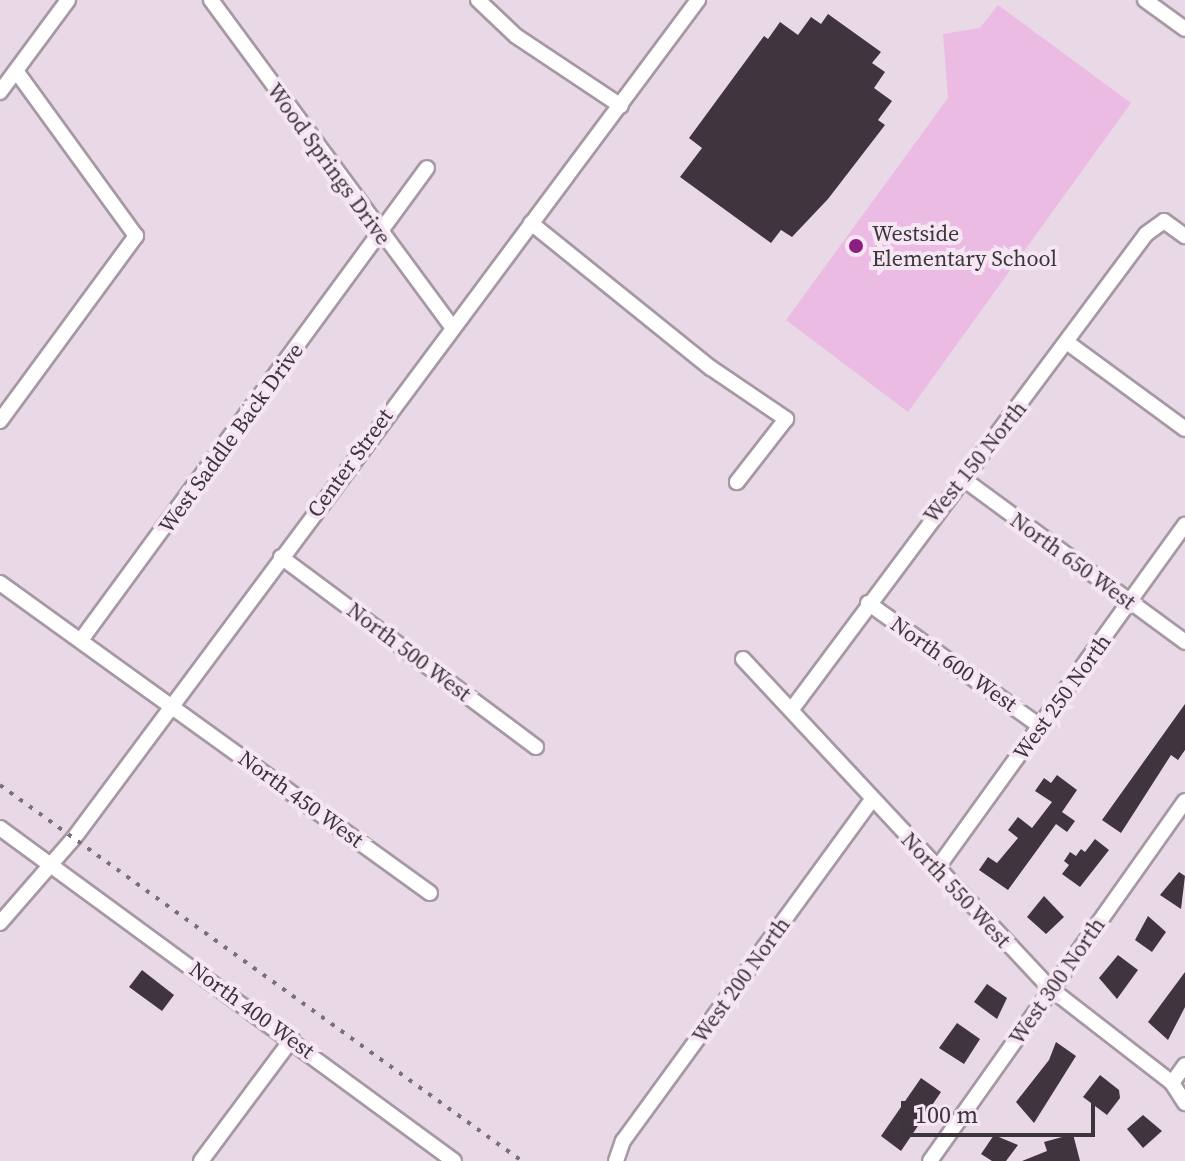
<!DOCTYPE html>
<style>
body{margin:0}
#map{position:relative;width:1185px;height:1161px;overflow:hidden;background:#e9d9e6;font-family:"Source Serif 4",serif}
div>[style]{position:absolute}
.green>*{inset:0;background:#ebbbe4}
.building>*{inset:0;background:#40343e}
.roads{filter:drop-shadow(2px 0 #a698a4) drop-shadow(-2px 0 #a698a4) drop-shadow(0 2px #a698a4) drop-shadow(0 -2px #a698a4)}
.minor>*{height:14px;margin:-7px;padding:0 7px;transform-origin:7px;border-radius:7px;background:#fff}
.rail>*{height:4px;margin-top:-2px;transform-origin:0;background:repeating-linear-gradient(90deg,#7a7078 0 4px,transparent 0 12px)}
.dots>*{width:22px;height:22px;translate:-50% -50%;box-sizing:border-box;border:4px solid #f6e6f3;border-radius:50%}
span{translate:-50% -50%;white-space:nowrap;text-align:center;line-height:1.15;-webkit-text-stroke:8px #f6e6f3;paint-order:stroke}
.street-label{font-size:22px;color:#3c363b}
.poi-label{font-size:22px;color:#3c363b}
.left{translate:0 -50%;text-align:left}
.scale{position:absolute;left:901px;top:1101px;width:194px;height:36px;box-sizing:border-box;border:4px solid #3c363b;border-top:0;padding-left:10px;font-size:24px;line-height:28px;white-space:nowrap;color:#3c363b;-webkit-text-stroke:6px #f6e6f3;paint-order:stroke}
</style>
<div id="map">
<div class="green">
<div style="clip-path:polygon(998px 5px,1131px 103px,908px 412px,786px 320px,948px 98px,943px 34px,980px 28px)"></div>
</div>
<div class="building">
<div style="clip-path:polygon(828px 14px,881px 52px,872px 63px,885px 72px,874px 88px,892px 101px,878px 120px,885px 125px,828px 199px,792px 237px,781px 230px,771px 243px,680px 177px,702px 148px,689px 138px,764px 36px,768px 39px,780px 22px,798px 35px,811px 17px,821px 24px)"></div>
<div style="clip-path:polygon(1185px 704px,1185px 750px,1178px 760px,1171px 755px,1121px 833px,1102px 820px)"></div>
<div style="clip-path:polygon(1057px 775px,1077px 790px,1062px 812px,1075px 821px,1067px 832px,1056px 824px,1008px 890px,979px 870px,988px 857px,997px 863px,1018px 838px,1008px 830px,1018px 817px,1032px 828px,1052px 802px,1035px 791px,1044px 778px,1051px 783px)"></div>
<div style="clip-path:polygon(1095px 839px,1109px 850px,1080px 887px,1062px 874px,1069px 865px,1064px 861px,1070px 852px,1076px 856px,1081px 849px,1085px 852px)"></div>
<div style="clip-path:polygon(1179px 872px,1185px 876px,1181px 909px,1160px 895px)"></div>
<div style="clip-path:polygon(1044px 896px,1064px 917px,1046px 934px,1027px 917px)"></div>
<div style="clip-path:polygon(1148px 916px,1166px 932px,1152px 952px,1135px 940px)"></div>
<div style="clip-path:polygon(1118px 955px,1138px 970px,1117px 999px,1099px 978px)"></div>
<div style="clip-path:polygon(142px 970px,174px 995px,162px 1011px,129px 987px)"></div>
<div style="clip-path:polygon(1185px 972px,1185px 1007px,1168px 1040px,1148px 1022px)"></div>
<div style="clip-path:polygon(987px 984px,1007px 998px,997px 1019px,974px 1002px)"></div>
<div style="clip-path:polygon(957px 1023px,980px 1039px,964px 1064px,939px 1048px)"></div>
<div style="clip-path:polygon(1056px 1042px,1076px 1056px,1034px 1123px,1016px 1102px,1049px 1060px)"></div>
<div style="clip-path:polygon(1100px 1075px,1119px 1090px,1120px 1098px,1107px 1115px,1083px 1097px)"></div>
<div style="clip-path:polygon(921px 1078px,941px 1092px,901px 1151px,881px 1136px)"></div>
<div style="clip-path:polygon(1143px 1115px,1162px 1131px,1143px 1148px,1127px 1129px)"></div>
<div style="clip-path:polygon(1073px 1134px,1080px 1161px,1022px 1161px,1047px 1151px,1044px 1142px)"></div>
<div style="clip-path:polygon(994px 1135px,1018px 1145px,1006px 1161px,992px 1161px,981px 1154px)"></div>
</div>
<div class="roads">
<div class="minor">
<div style="left:211px;top:0;width:405px;rotate:53.6deg"></div>
<div style="left:478px;top:0;width:52px;rotate:43.5deg"></div>
<div style="left:516px;top:36px;width:126px;rotate:33.7deg"></div>
<div style="left:1145px;top:0;width:49px;rotate:35.9deg"></div>
<div style="left:0;top:92px;width:114px;rotate:-53.5deg"></div>
<div style="left:531px;top:223px;width:231px;rotate:38.9deg"></div>
<div style="left:711px;top:368px;width:91px;rotate:34.2deg"></div>
<div style="left:786px;top:419px;width:80px;rotate:127.9deg"></div>
<div style="left:1068px;top:343px;width:145px;rotate:36.3deg"></div>
<div style="left:0;top:421px;width:230px;rotate:-53.7deg"></div>
<div style="left:136px;top:236px;width:204px;rotate:-126deg"></div>
<div style="left:962px;top:478px;width:277px;rotate:36.3deg"></div>
<div style="left:281px;top:557px;width:318px;rotate:36.7deg"></div>
<div style="left:0;top:583px;width:530px;rotate:35.79deg"></div>
<div style="left:868px;top:603px;width:211px;rotate:35.6deg"></div>
<div style="left:81px;top:640px;width:585px;rotate:-53.76deg"></div>
<div style="left:743px;top:659px;width:451px;rotate:47deg"></div>
<div style="left:1051px;top:989px;width:153px;rotate:37.8deg"></div>
<div style="left:1172px;top:1083px;width:24px;rotate:57deg"></div>
<div style="left:792px;top:709px;width:592px;rotate:-53.3deg"></div>
<div style="left:1146px;top:234px;width:22px;rotate:-36deg"></div>
<div style="left:1164px;top:221px;width:26px;rotate:36deg"></div>
<div style="left:0;top:828px;width:563px;rotate:36.26deg"></div>
<div style="left:938px;top:867px;width:422px;rotate:-54.2deg"></div>
<div style="left:0;top:923px;width:113px;rotate:-49deg"></div>
<div style="left:74px;top:838px;width:1045px;rotate:-53.33deg"></div>
<div style="left:1172px;top:1083px;width:22px;rotate:-54deg"></div>
<div style="left:201px;top:1161px;width:152px;rotate:-53.3deg"></div>
<div style="left:616px;top:1161px;width:21px;rotate:-71deg"></div>
<div style="left:623px;top:1141px;width:421px;rotate:-53.9deg"></div>
<div style="left:930px;top:1161px;width:441px;rotate:-54.7deg"></div>
</div>
</div>
<div class="rail">
<div style="left:0;top:785px;width:643px;rotate:35.77deg"></div>
</div>
<div class="dots">
<div style="left:856px;top:246px;background:#8b1e82"></div>
</div>
<div class="street-label">
<span style="left:329px;top:164px;rotate:54deg">Wood Springs Drive</span>
<span style="left:231px;top:438px;rotate:-54deg">West Saddle Back Drive</span>
<span style="left:975px;top:462px;rotate:-51deg">West 150 North</span>
<span style="left:350px;top:463px;rotate:-54deg">Center Street</span>
<span style="left:1073px;top:561px;rotate:36deg">North 650 West</span>
<span style="left:409px;top:652px;rotate:37deg">North 500 West</span>
<span style="left:954px;top:664px;rotate:35deg">North 600 West</span>
<span style="left:1062px;top:697px;rotate:-54deg">West 250 North</span>
<span style="left:301px;top:799px;rotate:36deg">North 450 West</span>
<span style="left:956px;top:890px;rotate:47deg">North 550 West</span>
<span style="left:741px;top:980px;rotate:-54deg">West 200 North</span>
<span style="left:1057px;top:981px;rotate:-55deg">West 300 North</span>
<span style="left:252px;top:1010px;rotate:36deg">North 400 West</span>
</div>
<div class="poi-label">
<span class="left" style="left:872px;top:246px">Westside<br>Elementary School</span>
</div>
<div class="scale">100 m</div>
</div>
